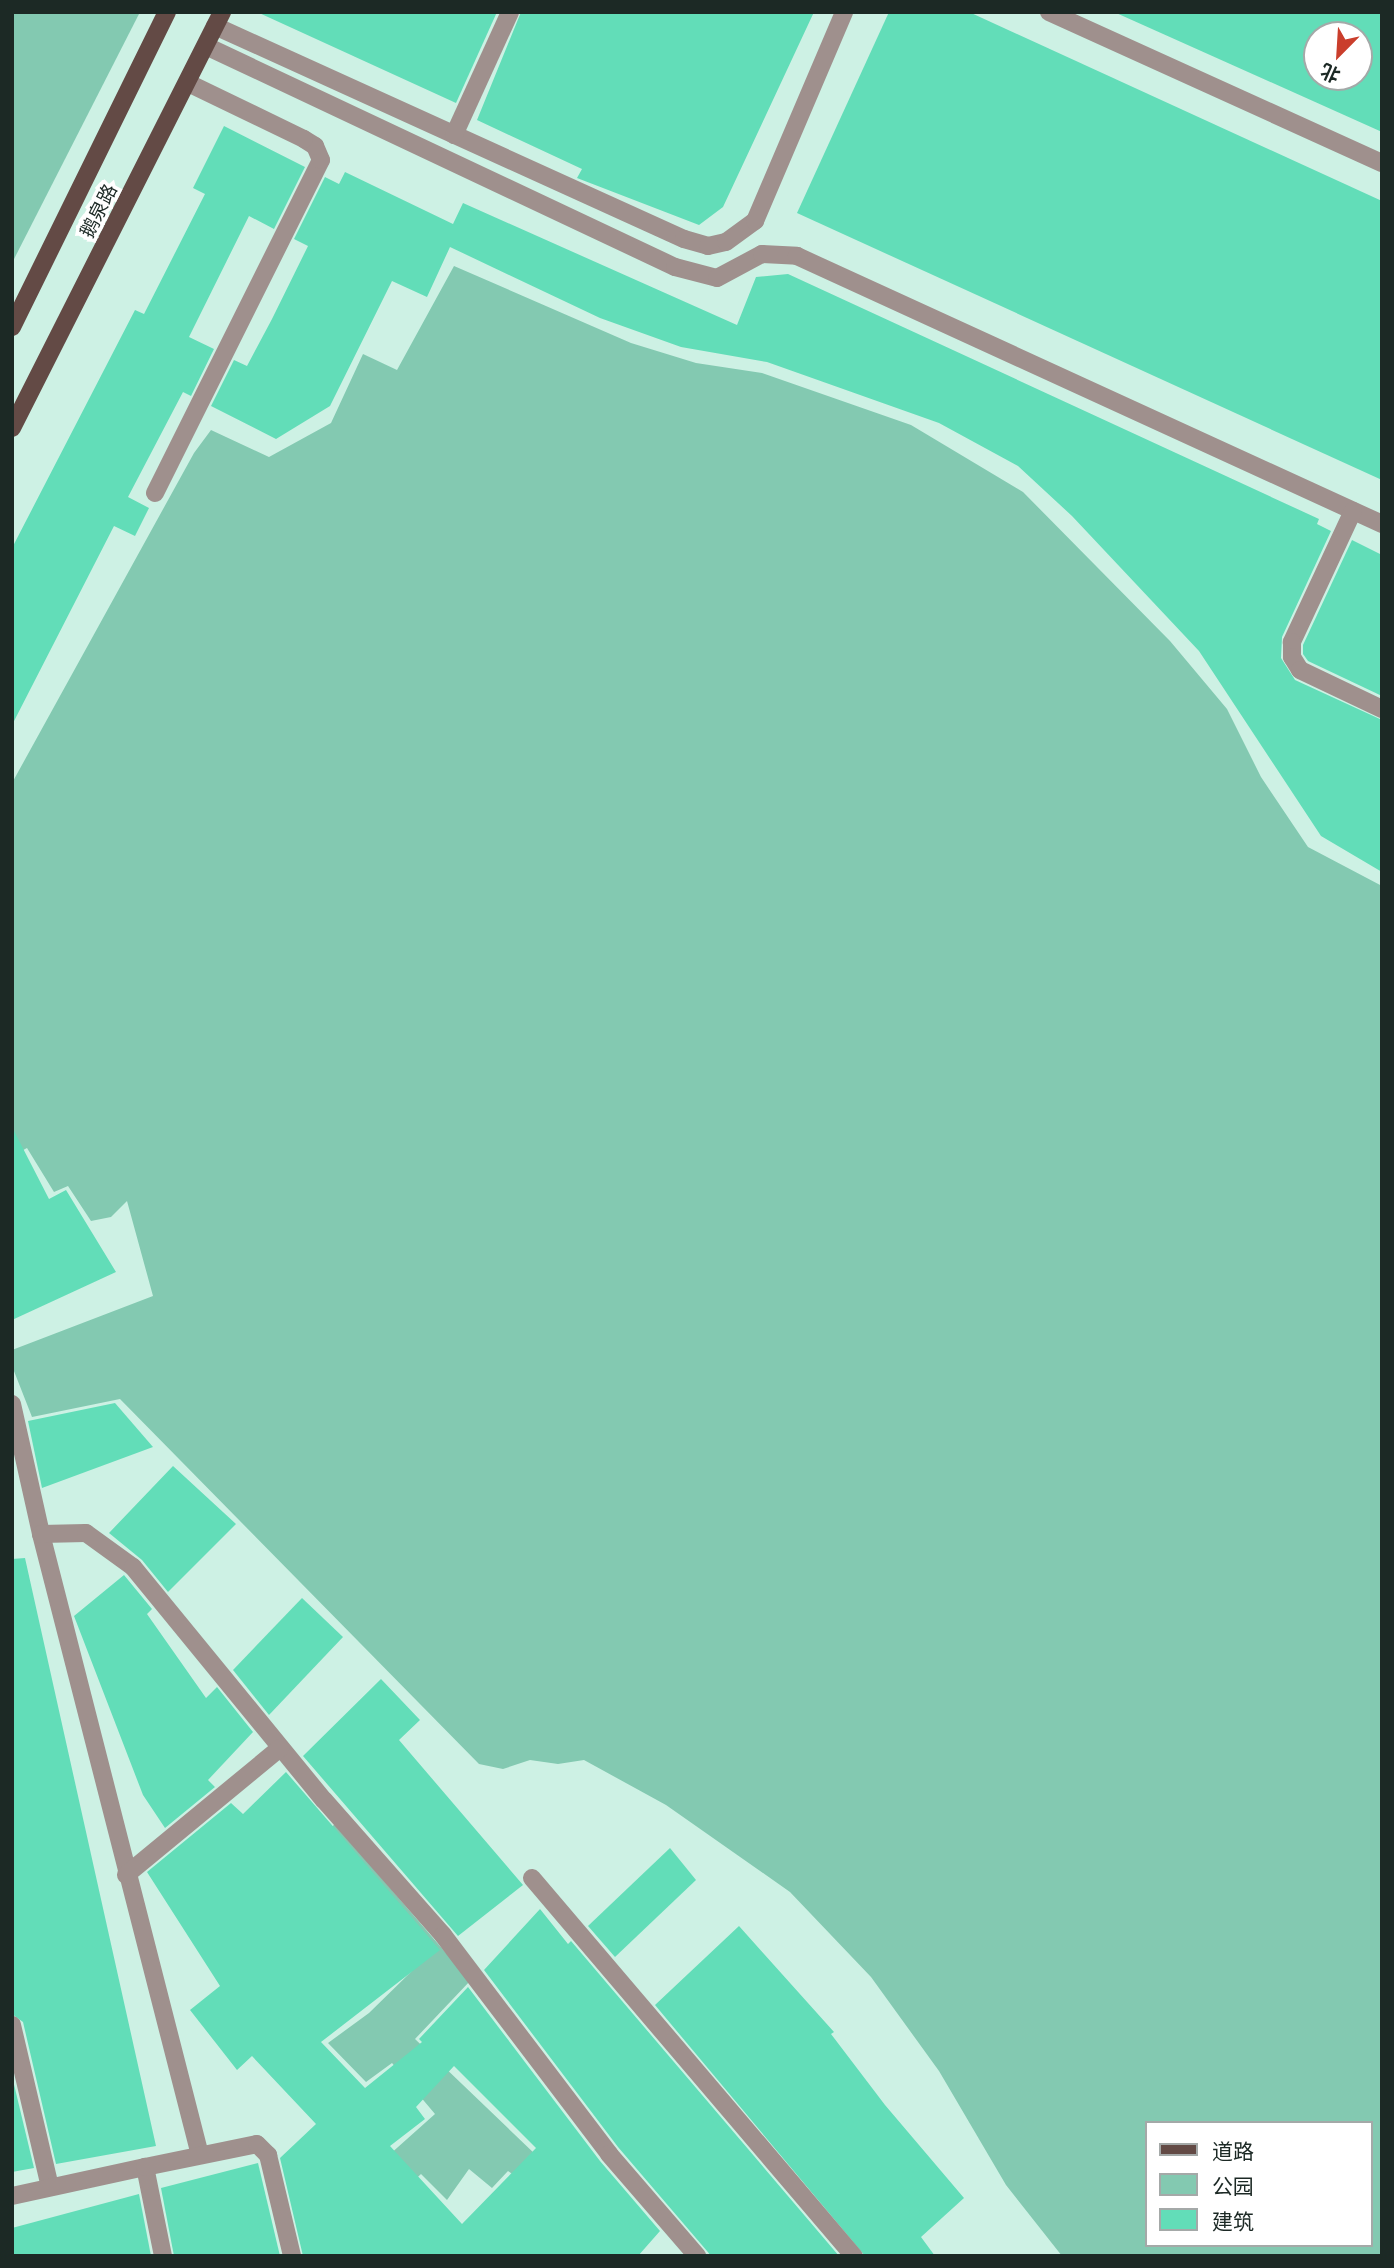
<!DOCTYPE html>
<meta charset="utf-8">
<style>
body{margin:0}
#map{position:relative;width:1394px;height:2268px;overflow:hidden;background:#cdf1e4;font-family:Raleway,"Noto Sans SC",sans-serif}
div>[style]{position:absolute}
.green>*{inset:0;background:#83c9b1}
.building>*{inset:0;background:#62ddb8}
.minor>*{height:18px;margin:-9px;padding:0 9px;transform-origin:9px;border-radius:9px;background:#9f908d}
.major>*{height:18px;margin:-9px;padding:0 9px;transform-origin:9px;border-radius:9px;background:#634a45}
span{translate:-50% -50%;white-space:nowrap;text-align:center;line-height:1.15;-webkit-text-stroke:7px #fff;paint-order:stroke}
.street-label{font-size:19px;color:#1c2925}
.frame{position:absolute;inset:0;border:14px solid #1c2925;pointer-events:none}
.legend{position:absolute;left:1145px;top:2121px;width:228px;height:126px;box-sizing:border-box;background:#fff;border:2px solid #a4a9a8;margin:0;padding:9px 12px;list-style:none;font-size:21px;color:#1c2925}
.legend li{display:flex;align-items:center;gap:14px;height:35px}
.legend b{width:35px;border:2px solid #a4a9a8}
.north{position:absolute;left:1303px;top:21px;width:70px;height:70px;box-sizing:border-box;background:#fff;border:2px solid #a4a9a8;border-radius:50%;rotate:204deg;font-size:19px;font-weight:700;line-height:28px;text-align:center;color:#1c2925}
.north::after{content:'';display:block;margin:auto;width:24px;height:32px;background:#ca3e2c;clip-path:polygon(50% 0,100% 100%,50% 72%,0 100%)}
</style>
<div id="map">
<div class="green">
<div style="clip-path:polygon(12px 12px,140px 12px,12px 263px)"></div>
<div style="clip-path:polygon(evenodd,454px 266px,631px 343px,696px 363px,762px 373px,911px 425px,1023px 492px,1170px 641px,1227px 709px,1261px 777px,1308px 847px,1382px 886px,1382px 2256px,1062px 2256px,1006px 2185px,939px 2071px,871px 1977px,790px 1892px,666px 1805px,584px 1760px,558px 1764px,530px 1760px,503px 1769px,479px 1764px,120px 1399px,32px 1417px,12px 1366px,12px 1350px,153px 1296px,127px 1201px,111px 1217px,91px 1221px,68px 1186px,54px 1192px,27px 1148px,12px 1156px,12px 783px,194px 453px,211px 430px,269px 457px,331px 423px,363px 354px,397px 370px,454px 266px,1147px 2123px,1371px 2123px,1371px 2245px,1147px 2245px,1147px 2123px)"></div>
<div style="clip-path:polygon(335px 1824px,470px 1981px,415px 2039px,537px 2156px,518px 2178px,508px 2171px,492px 2188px,469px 2169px,447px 2200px,421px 2174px,399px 2195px,379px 2164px,435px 2114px,392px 2063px,366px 2082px,328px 2043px,369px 2013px,415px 1968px,280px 1873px)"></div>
</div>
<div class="building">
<div style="clip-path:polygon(257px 12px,497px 12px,456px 103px)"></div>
<div style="clip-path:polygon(521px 12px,814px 12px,723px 207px,699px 225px,577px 178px,582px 169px,477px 120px)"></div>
<div style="clip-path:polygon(889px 12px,969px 12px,1382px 201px,1382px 480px,797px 213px)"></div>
<div style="clip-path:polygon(evenodd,1114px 12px,1382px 12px,1382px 132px,1114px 12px,1317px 35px,1359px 35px,1359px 77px,1317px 77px,1317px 35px)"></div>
<div style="clip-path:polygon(224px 126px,305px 167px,274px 229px,249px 216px,189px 337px,214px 349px,191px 396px,183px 392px,128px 497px,149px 508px,135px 536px,114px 526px,12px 725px,12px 548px,135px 310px,144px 314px,205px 194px,193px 188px)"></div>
<div style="clip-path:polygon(345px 172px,453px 224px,463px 203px,737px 325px,756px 277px,788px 274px,1319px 519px,1317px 524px,1331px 531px,1282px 637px,1281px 658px,1295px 680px,1382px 720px,1382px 872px,1321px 836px,1199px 651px,1072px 516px,1018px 466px,939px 423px,767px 362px,681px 347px,600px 318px,450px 247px,427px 297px,392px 281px,330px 406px,276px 439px,211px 406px,234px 360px,247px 366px,272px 319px,308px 246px,294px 239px,325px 177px,339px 184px)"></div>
<div style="clip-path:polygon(1352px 540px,1382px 555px,1382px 696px,1308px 661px,1303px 654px,1303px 645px)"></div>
<div style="clip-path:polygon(12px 1127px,49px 1199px,66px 1190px,116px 1272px,12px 1320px)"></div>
<div style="clip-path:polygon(115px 1403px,153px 1447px,42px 1488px,28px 1421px)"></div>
<div style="clip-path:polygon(173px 1466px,236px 1524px,168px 1592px,142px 1560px,109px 1533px)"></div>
<div style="clip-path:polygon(25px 1558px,156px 2146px,56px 2164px,23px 2022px,12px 2014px,12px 1559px)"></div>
<div style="clip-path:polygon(124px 1575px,152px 1609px,147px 1614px,206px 1698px,217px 1687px,253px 1732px,208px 1780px,215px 1787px,165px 1828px,143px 1795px,74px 1616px)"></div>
<div style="clip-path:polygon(302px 1598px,343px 1637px,269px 1715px,233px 1670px)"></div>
<div style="clip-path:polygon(381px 1679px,420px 1720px,399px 1740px,523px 1885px,458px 1936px,303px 1756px)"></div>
<div style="clip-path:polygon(evenodd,286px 1772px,440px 1950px,321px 2042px,365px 2088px,422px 2042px,419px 2039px,468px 1987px,600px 2161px,660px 2231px,638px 2256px,303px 2256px,280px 2158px,316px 2124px,252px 2056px,237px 2070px,190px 2010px,220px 1986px,147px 1872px,231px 1803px,243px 1814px,286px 1772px,454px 2066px,536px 2148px,462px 2224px,390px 2146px,425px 2119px,416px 2107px,454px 2066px)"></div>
<div style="clip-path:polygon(670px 1848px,696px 1880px,615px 1957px,588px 1926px)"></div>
<div style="clip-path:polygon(540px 1909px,568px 1944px,571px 1941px,839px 2256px,711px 2256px,707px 2251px,618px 2147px,484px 1970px)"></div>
<div style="clip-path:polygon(739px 1926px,834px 2032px,831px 2034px,885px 2105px,964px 2198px,921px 2237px,935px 2256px,865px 2256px,655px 2005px)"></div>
<div style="clip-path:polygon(12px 2076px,34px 2168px,12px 2172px)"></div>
<div style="clip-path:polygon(258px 2163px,280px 2256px,174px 2256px,161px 2188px)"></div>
<div style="clip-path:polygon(139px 2194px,151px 2256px,12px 2256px,12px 2228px)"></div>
</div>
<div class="minor">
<div style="left:1049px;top:12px;width:366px;rotate:24.4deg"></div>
<div style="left:215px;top:26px;width:515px;rotate:24.43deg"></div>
<div style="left:684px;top:239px;width:25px;rotate:16deg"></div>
<div style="left:708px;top:246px;width:18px;rotate:-13deg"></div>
<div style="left:726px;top:242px;width:36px;rotate:-36deg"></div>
<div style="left:755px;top:221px;width:227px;rotate:-66.9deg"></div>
<div style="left:206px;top:46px;width:518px;rotate:25.23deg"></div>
<div style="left:675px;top:267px;width:43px;rotate:14.7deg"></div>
<div style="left:717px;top:278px;width:51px;rotate:-28.1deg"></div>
<div style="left:762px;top:254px;width:35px;rotate:3deg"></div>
<div style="left:797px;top:256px;width:643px;rotate:24.61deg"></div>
<div style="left:454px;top:135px;width:135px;rotate:-65.5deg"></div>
<div style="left:155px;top:493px;width:372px;rotate:-63.5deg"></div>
<div style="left:321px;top:160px;width:15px;rotate:-113deg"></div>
<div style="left:315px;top:146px;width:13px;rotate:-148deg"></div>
<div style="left:304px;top:139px;width:129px;rotate:-154.2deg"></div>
<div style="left:1353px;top:511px;width:145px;rotate:115deg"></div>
<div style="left:1292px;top:642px;width:15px;rotate:90deg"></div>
<div style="left:1292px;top:657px;width:15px;rotate:58deg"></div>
<div style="left:1300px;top:670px;width:91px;rotate:25.4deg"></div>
<div style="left:12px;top:1404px;width:133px;rotate:77.4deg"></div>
<div style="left:41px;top:1534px;width:641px;rotate:75.64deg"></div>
<div style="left:41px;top:1534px;width:45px;rotate:-1.3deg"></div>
<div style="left:86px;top:1533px;width:58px;rotate:35.9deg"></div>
<div style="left:133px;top:1567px;width:301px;rotate:50.7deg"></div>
<div style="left:324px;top:1800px;width:180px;rotate:48.6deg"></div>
<div style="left:443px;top:1935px;width:275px;rotate:52.8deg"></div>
<div style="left:609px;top:2154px;width:135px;rotate:49.2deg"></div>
<div style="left:126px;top:1875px;width:200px;rotate:-39.5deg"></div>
<div style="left:532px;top:1878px;width:497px;rotate:49.6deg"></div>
<div style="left:12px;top:2025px;width:166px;rotate:76.8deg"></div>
<div style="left:12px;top:2196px;width:136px;rotate:-12.3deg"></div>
<div style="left:163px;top:2256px;width:91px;rotate:-101.4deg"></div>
<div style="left:145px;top:2167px;width:114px;rotate:-11.6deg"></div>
<div style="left:257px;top:2144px;width:16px;rotate:45deg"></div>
<div style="left:268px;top:2155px;width:104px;rotate:76.6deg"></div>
</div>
<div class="major">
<div style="left:12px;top:327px;width:351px;rotate:-63.8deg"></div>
<div style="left:12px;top:428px;width:466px;rotate:-63.2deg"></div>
</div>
<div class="street-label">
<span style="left:99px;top:211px;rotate:-63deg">鹅泉路</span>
</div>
<div class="frame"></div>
<ul class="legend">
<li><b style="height:9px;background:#634a45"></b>道路</li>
<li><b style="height:19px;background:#83c9b1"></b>公园</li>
<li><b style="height:19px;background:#62ddb8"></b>建筑</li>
</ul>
<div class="north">北</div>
</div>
